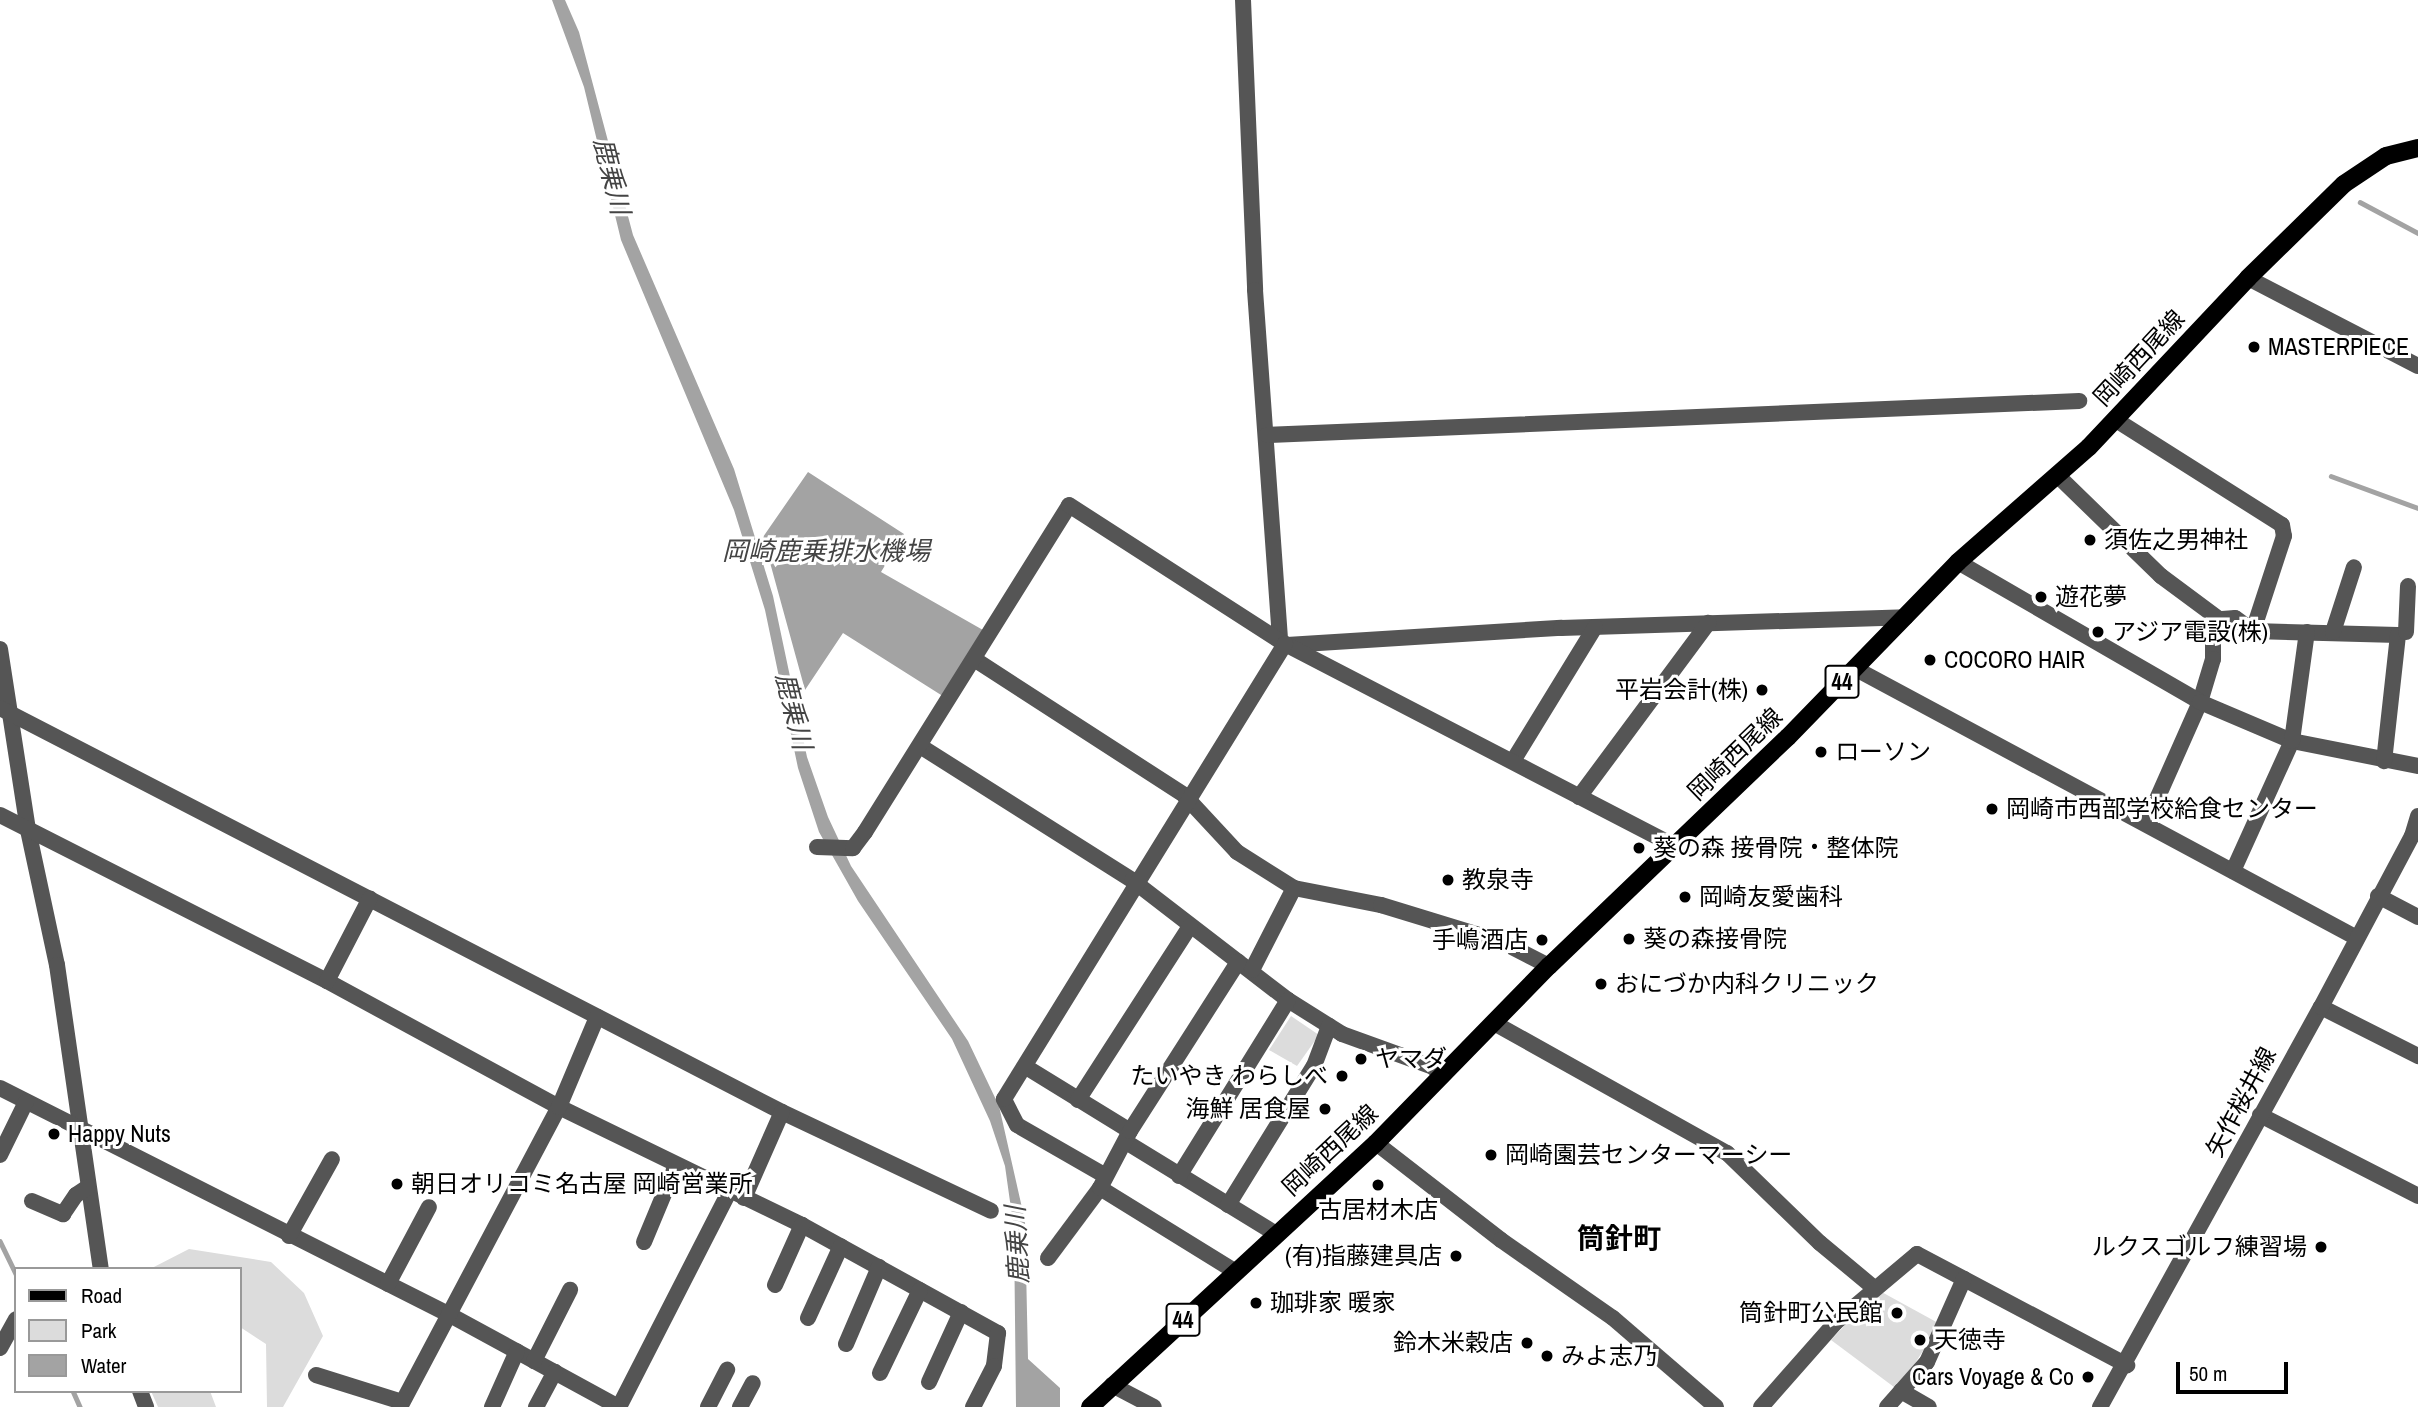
<!DOCTYPE html>
<meta charset="utf-8">
<style>
body{margin:0}
#map{position:relative;width:2418px;height:1407px;overflow:hidden;background:#fff;font-family:"Archivo Narrow","Noto Sans JP",sans-serif}
div>[style]{position:absolute}
.green>*{inset:0;background:#dcdcdc}
.water>*{inset:0;background:#a3a3a3}
.stream>*{height:4.5px;margin:-2.25px;padding:0 2.25px;transform-origin:2.25px;border-radius:2.25px;background:#a3a3a3}
.minor>*{height:16px;margin:-8px;padding:0 8px;transform-origin:8px;border-radius:8px;background:#555}
.major>*{height:18px;margin:-9px;padding:0 9px;transform-origin:9px;border-radius:9px;background:#000}
.dots>*{width:19px;height:19px;translate:-50% -50%;box-sizing:border-box;border:4px solid #fff;border-radius:50%}
span{translate:-50% -50%;white-space:nowrap;text-align:center;line-height:1.15;-webkit-text-stroke:6px #fff;paint-order:stroke}
.shield-label span{padding:2px 5px;background:#fff;border:2px solid;border-radius:5px;-webkit-text-stroke-width:0}
.shield-label{font-size:23px;color:#000;font-weight:700}
.poi-label{font-size:24px;color:#000}
.left{translate:0 -50%;text-align:left}
.right{translate:-100% -50%;text-align:right}
.street-label{font-size:24px;color:#000}
.water-label{font-size:26px;color:#444;font-style:italic}
.quarter-label{font-size:28px;color:#000;font-weight:700}
.legend{position:absolute;left:14px;top:1267px;width:228px;height:126px;box-sizing:border-box;background:#fff;border:2px solid #999;margin:0;padding:9px 12px;list-style:none;font-size:21px;color:#000}
.legend li{display:flex;align-items:center;gap:14px;height:35px}
.legend b{width:35px;border:2px solid #999}
.scale{position:absolute;left:2176px;top:1362px;width:112px;height:32px;box-sizing:border-box;border:4px solid #000;border-top:0;padding-left:9px;font-size:21px;line-height:24px;white-space:nowrap;color:#000;-webkit-text-stroke:5px #fff;paint-order:stroke}
</style>
<div id="map">
<div class="green">
<div style="clip-path:polygon(1291px 1016px,1319px 1035px,1297px 1066px,1269px 1050px)"></div>
<div style="clip-path:polygon(189px 1249px,271px 1262px,304px 1293px,323px 1336px,283px 1407px,267px 1407px,266px 1344px,240px 1327px,240px 1269px,150px 1269px)"></div>
<div style="clip-path:polygon(1878px 1290px,1940px 1324px,1898px 1390px,1831px 1340px)"></div>
<div style="clip-path:polygon(151px 1391px,210px 1391px,216px 1407px,158px 1407px)"></div>
</div>
<div class="water">
<div style="clip-path:polygon(552px 0,565px 0,579px 32px,633px 235px,734px 469px,773px 596px,807px 757px,828px 817px,851px 866px,968px 1041px,999px 1106px,1025px 1221px,1028px 1359px,1060px 1388px,1060px 1407px,1016px 1407px,1014px 1230px,1005px 1166px,990px 1121px,952px 1039px,858px 901px,819px 832px,798px 768px,765px 610px,734px 510px,621px 240px,584px 87px)"></div>
<div style="clip-path:polygon(808px 472px,904px 534px,881px 572px,990px 634px,949px 700px,843px 633px,805px 690px,763px 537px)"></div>
</div>
<div class="stream">
<div style="left:2360px;top:202px;width:66px;rotate:28.1deg"></div>
<div style="left:2331px;top:476px;width:93px;rotate:20.2deg"></div>
<div style="left:0;top:1241px;width:37px;rotate:64deg"></div>
<div style="left:73px;top:1391px;width:17px;rotate:66deg"></div>
</div>
<div class="minor">
<div style="left:1243px;top:0;width:290px;rotate:87.6deg"></div>
<div style="left:1255px;top:290px;width:352px;rotate:85.9deg"></div>
<div style="left:2248px;top:278px;width:191px;rotate:27.4deg"></div>
<div style="left:2116px;top:420px;width:196px;rotate:32.3deg"></div>
<div style="left:2282px;top:525px;width:11px;rotate:80deg"></div>
<div style="left:2284px;top:536px;width:100px;rotate:108.1deg"></div>
<div style="left:2253px;top:631px;width:22px;rotate:-144deg"></div>
<div style="left:2235px;top:618px;width:16px;rotate:176deg"></div>
<div style="left:2219px;top:619px;width:10px;rotate:127deg"></div>
<div style="left:2213px;top:627px;width:32px;rotate:90deg"></div>
<div style="left:2213px;top:659px;width:45px;rotate:106.8deg"></div>
<div style="left:2200px;top:702px;width:133px;rotate:113.9deg"></div>
<div style="left:1267px;top:435px;width:813px;rotate:-2.4deg"></div>
<div style="left:2057px;top:475px;width:145px;rotate:44.2deg"></div>
<div style="left:2161px;top:576px;width:72px;rotate:36.6deg"></div>
<div style="left:1958px;top:562px;width:280px;rotate:30deg"></div>
<div style="left:2200px;top:702px;width:100px;rotate:23deg"></div>
<div style="left:2292px;top:741px;width:128px;rotate:11.2deg"></div>
<div style="left:2253px;top:631px;width:145px;rotate:1.6deg"></div>
<div style="left:2398px;top:635px;width:127px;rotate:96.3deg"></div>
<div style="left:2333px;top:632px;width:68px;rotate:-72.1deg"></div>
<div style="left:2406px;top:632px;width:46px;rotate:-87.5deg"></div>
<div style="left:1287px;top:645px;width:275px;rotate:-3.6deg"></div>
<div style="left:1561px;top:628px;width:345px;rotate:-1.8deg"></div>
<div style="left:0;top:649px;width:183px;rotate:81.2deg"></div>
<div style="left:28px;top:830px;width:138px;rotate:77.9deg"></div>
<div style="left:57px;top:965px;width:307px;rotate:81.8deg"></div>
<div style="left:974px;top:659px;width:250px;rotate:32.9deg"></div>
<div style="left:1184px;top:795px;width:78px;rotate:47.1deg"></div>
<div style="left:1237px;top:852px;width:67px;rotate:32.3deg"></div>
<div style="left:1294px;top:888px;width:89px;rotate:11.1deg"></div>
<div style="left:1381px;top:905px;width:127px;rotate:17deg"></div>
<div style="left:1502px;top:942px;width:53px;rotate:27.1deg"></div>
<div style="left:1856px;top:669px;width:566px;rotate:28.24deg"></div>
<div style="left:0;top:708px;width:880px;rotate:27.32deg"></div>
<div style="left:782px;top:1112px;width:231px;rotate:25.3deg"></div>
<div style="left:920px;top:746px;width:251px;rotate:32.3deg"></div>
<div style="left:1132px;top:880px;width:197px;rotate:37.6deg"></div>
<div style="left:1288px;top:1000px;width:64px;rotate:32.2deg"></div>
<div style="left:1342px;top:1034px;width:97px;rotate:19.9deg"></div>
<div style="left:1433px;top:1067px;width:13px;rotate:45deg"></div>
<div style="left:1513px;top:761px;width:157px;rotate:-58.5deg"></div>
<div style="left:1579px;top:797px;width:217px;rotate:-53.4deg"></div>
<div style="left:0;top:815px;width:367px;rotate:26.9deg"></div>
<div style="left:327px;top:981px;width:264px;rotate:28.5deg"></div>
<div style="left:559px;top:1107px;width:270px;rotate:25.9deg"></div>
<div style="left:802px;top:1225px;width:224px;rotate:28.9deg"></div>
<div style="left:998px;top:1333px;width:33px;rotate:97deg"></div>
<div style="left:994px;top:1366px;width:46px;rotate:117.1deg"></div>
<div style="left:817px;top:847px;width:36px;rotate:2deg"></div>
<div style="left:853px;top:848px;width:20px;rotate:-53deg"></div>
<div style="left:865px;top:832px;width:385px;rotate:-58deg"></div>
<div style="left:1069px;top:505px;width:257px;rotate:32.8deg"></div>
<div style="left:1285px;top:644px;width:438px;rotate:27.4deg"></div>
<div style="left:2233px;top:871px;width:143px;rotate:-65.6deg"></div>
<div style="left:2292px;top:741px;width:110px;rotate:-82.2deg"></div>
<div style="left:2378px;top:896px;width:45px;rotate:27.7deg"></div>
<div style="left:1252px;top:970px;width:92px;rotate:-62.9deg"></div>
<div style="left:327px;top:981px;width:93px;rotate:-62.6deg"></div>
<div style="left:2321px;top:1007px;width:109px;rotate:26.8deg"></div>
<div style="left:1494px;top:1023px;width:267px;rotate:29.2deg"></div>
<div style="left:1727px;top:1153px;width:129px;rotate:44.1deg"></div>
<div style="left:1820px;top:1243px;width:69px;rotate:39.7deg"></div>
<div style="left:1026px;top:1067px;width:122px;rotate:31.6deg"></div>
<div style="left:0;top:1088px;width:504px;rotate:26.77deg"></div>
<div style="left:450px;top:1315px;width:192px;rotate:28.6deg"></div>
<div style="left:1078px;top:1100px;width:207px;rotate:-57.2deg"></div>
<div style="left:2260px;top:1115px;width:178px;rotate:27.1deg"></div>
<div style="left:1126px;top:1142px;width:176px;rotate:31.5deg"></div>
<div style="left:1376px;top:1143px;width:158px;rotate:37.8deg"></div>
<div style="left:1501px;top:1240px;width:136px;rotate:34.9deg"></div>
<div style="left:1613px;top:1318px;width:136px;rotate:40.8deg"></div>
<div style="left:0;top:1155px;width:59px;rotate:-63.9deg"></div>
<div style="left:1104px;top:1175px;width:100px;rotate:-150.1deg"></div>
<div style="left:1017px;top:1125px;width:29px;rotate:-117deg"></div>
<div style="left:1004px;top:1099px;width:535px;rotate:-58.3deg"></div>
<div style="left:1179px;top:1176px;width:207px;rotate:-58.2deg"></div>
<div style="left:1100px;top:1188px;width:160px;rotate:31.7deg"></div>
<div style="left:744px;top:1198px;width:94px;rotate:-66.2deg"></div>
<div style="left:32px;top:1201px;width:34px;rotate:23deg"></div>
<div style="left:63px;top:1214px;width:23px;rotate:-56deg"></div>
<div style="left:76px;top:1195px;width:14px;rotate:-34deg"></div>
<div style="left:1228px;top:1205px;width:163px;rotate:-58.3deg"></div>
<div style="left:1314px;top:1066px;width:43px;rotate:-69.4deg"></div>
<div style="left:289px;top:1236px;width:88px;rotate:-60.8deg"></div>
<div style="left:644px;top:1242px;width:83px;rotate:-67.4deg"></div>
<div style="left:1048px;top:1258px;width:87px;rotate:-53.4deg"></div>
<div style="left:1100px;top:1188px;width:64px;rotate:-62.2deg"></div>
<div style="left:1130px;top:1131px;width:201px;rotate:-57.4deg"></div>
<div style="left:388px;top:1284px;width:87px;rotate:-62deg"></div>
<div style="left:775px;top:1285px;width:66px;rotate:-65.8deg"></div>
<div style="left:808px;top:1318px;width:79px;rotate:-65.4deg"></div>
<div style="left:846px;top:1344px;width:84px;rotate:-66.8deg"></div>
<div style="left:0;top:1348px;width:33px;rotate:-61deg"></div>
<div style="left:534px;top:1361px;width:80px;rotate:-63.1deg"></div>
<div style="left:880px;top:1373px;width:92px;rotate:-64.3deg"></div>
<div style="left:316px;top:1375px;width:90px;rotate:17.4deg"></div>
<div style="left:929px;top:1382px;width:77px;rotate:-65.4deg"></div>
<div style="left:1112px;top:1385px;width:47px;rotate:27.6deg"></div>
<div style="left:140px;top:1391px;width:17px;rotate:69deg"></div>
<div style="left:1901px;top:1391px;width:32px;rotate:30deg"></div>
<div style="left:400px;top:1407px;width:340px;rotate:-62.1deg"></div>
<div style="left:559px;top:1107px;width:98px;rotate:-67.1deg"></div>
<div style="left:492px;top:1407px;width:61px;rotate:-65.9deg"></div>
<div style="left:536px;top:1407px;width:40px;rotate:-62deg"></div>
<div style="left:619px;top:1407px;width:242px;rotate:-62.9deg"></div>
<div style="left:708px;top:1407px;width:42px;rotate:-62.8deg"></div>
<div style="left:740px;top:1407px;width:27px;rotate:-62deg"></div>
<div style="left:1761px;top:1407px;width:112px;rotate:-48.6deg"></div>
<div style="left:1835px;top:1323px;width:107px;rotate:-40.1deg"></div>
<div style="left:1917px;top:1254px;width:238px;rotate:27.9deg"></div>
<div style="left:1887px;top:1407px;width:60px;rotate:-48.4deg"></div>
<div style="left:1927px;top:1362px;width:91px;rotate:-66deg"></div>
<div style="left:2100px;top:1407px;width:457px;rotate:-61.1deg"></div>
<div style="left:2321px;top:1007px;width:194px;rotate:-62deg"></div>
<div style="left:2412px;top:836px;width:21px;rotate:-73deg"></div>
</div>
<div class="major">
<div style="left:1090px;top:1407px;width:389px;rotate:-42.7deg"></div>
<div style="left:1376px;top:1143px;width:248px;rotate:-45.7deg"></div>
<div style="left:1549px;top:966px;width:331px;rotate:-43.8deg"></div>
<div style="left:1788px;top:737px;width:244px;rotate:-45.8deg"></div>
<div style="left:1958px;top:562px;width:174px;rotate:-41.3deg"></div>
<div style="left:2089px;top:447px;width:232px;rotate:-46.7deg"></div>
<div style="left:2248px;top:278px;width:134px;rotate:-44.4deg"></div>
<div style="left:2344px;top:184px;width:50px;rotate:-33.7deg"></div>
<div style="left:2386px;top:156px;width:33px;rotate:-14deg"></div>
</div>
<div class="dots">
<div style="left:2254px;top:347px;background:#000"></div>
<div style="left:2090px;top:540px;background:#000"></div>
<div style="left:2041px;top:597px;background:#000"></div>
<div style="left:2098px;top:632px;background:#000"></div>
<div style="left:1930px;top:660px;background:#000"></div>
<div style="left:1762px;top:690px;background:#000"></div>
<div style="left:1821px;top:752px;background:#000"></div>
<div style="left:1992px;top:809px;background:#000"></div>
<div style="left:1639px;top:848px;background:#000"></div>
<div style="left:1448px;top:880px;background:#000"></div>
<div style="left:1685px;top:897px;background:#000"></div>
<div style="left:1629px;top:939px;background:#000"></div>
<div style="left:1542px;top:940px;background:#000"></div>
<div style="left:1601px;top:984px;background:#000"></div>
<div style="left:1361px;top:1059px;background:#000"></div>
<div style="left:1342px;top:1076px;background:#000"></div>
<div style="left:1325px;top:1109px;background:#000"></div>
<div style="left:54px;top:1134px;background:#000"></div>
<div style="left:1491px;top:1155px;background:#000"></div>
<div style="left:397px;top:1184px;background:#000"></div>
<div style="left:1378px;top:1185px;background:#000"></div>
<div style="left:2321px;top:1247px;background:#000"></div>
<div style="left:1456px;top:1256px;background:#000"></div>
<div style="left:1256px;top:1303px;background:#000"></div>
<div style="left:1897px;top:1313px;background:#000"></div>
<div style="left:1920px;top:1340px;background:#000"></div>
<div style="left:1527px;top:1343px;background:#000"></div>
<div style="left:1547px;top:1356px;background:#000"></div>
<div style="left:2088px;top:1377px;background:#000"></div>
</div>
<div class="shield-label">
<span style="left:1842px;top:682px">44</span>
<span style="left:1183px;top:1320px">44</span>
</div>
<div class="poi-label">
<span class="left" style="left:2268px;top:347px">MASTERPIECE</span>
<span class="left" style="left:2104px;top:540px">須佐之男神社</span>
<span class="left" style="left:2055px;top:597px">遊花夢</span>
<span class="left" style="left:2112px;top:632px">アジア電設(株)</span>
<span class="left" style="left:1944px;top:660px">COCORO HAIR</span>
<span class="right" style="left:1748px;top:690px">平岩会計(株)</span>
<span class="left" style="left:1835px;top:752px">ローソン</span>
<span class="left" style="left:2006px;top:809px">岡崎市西部学校給食センター</span>
<span class="left" style="left:1653px;top:848px">葵の森 接骨院・整体院</span>
<span class="left" style="left:1462px;top:880px">教泉寺</span>
<span class="left" style="left:1699px;top:897px">岡崎友愛歯科</span>
<span class="left" style="left:1643px;top:939px">葵の森接骨院</span>
<span class="right" style="left:1528px;top:940px">手嶋酒店</span>
<span class="left" style="left:1615px;top:984px">おにづか内科クリニック</span>
<span class="left" style="left:1375px;top:1059px">ヤマダ</span>
<span class="right" style="left:1328px;top:1076px">たいやき わらしべ</span>
<span class="right" style="left:1311px;top:1109px">海鮮 居食屋</span>
<span class="left" style="left:68px;top:1134px">Happy Nuts</span>
<span class="left" style="left:1505px;top:1155px">岡崎園芸センターマーシー</span>
<span class="left" style="left:411px;top:1184px">朝日オリコミ名古屋 岡崎営業所</span>
<span style="left:1378px;top:1210px">古居材木店</span>
<span class="right" style="left:2307px;top:1247px">ルクスゴルフ練習場</span>
<span class="right" style="left:1442px;top:1256px">(有)指藤建具店</span>
<span class="left" style="left:1270px;top:1303px">珈琲家 暖家</span>
<span class="right" style="left:1883px;top:1313px">筒針町公民館</span>
<span class="left" style="left:1934px;top:1340px">天徳寺</span>
<span class="right" style="left:1513px;top:1343px">鈴木米穀店</span>
<span class="left" style="left:1561px;top:1356px">みよ志乃</span>
<span class="right" style="left:2074px;top:1377px">Cars Voyage &amp; Co</span>
</div>
<div class="street-label">
<span style="left:2139px;top:358px;rotate:-47deg">岡崎西尾線</span>
<span style="left:1735px;top:754px;rotate:-44deg">岡崎西尾線</span>
<span style="left:2241px;top:1102px;rotate:-62deg">矢作桜井線</span>
<span style="left:1330px;top:1150px;rotate:-43deg">岡崎西尾線</span>
</div>
<div class="water-label">
<span style="left:612px;top:176px;rotate:76deg">鹿乗川</span>
<span style="left:826px;top:551px">岡崎鹿乗排水機場</span>
<span style="left:794px;top:711px;rotate:76deg">鹿乗川</span>
<span style="left:1017px;top:1245px;rotate:-93deg">鹿乗川</span>
</div>
<div class="quarter-label">
<span style="left:1619px;top:1238px">筒針町</span>
</div>
<ul class="legend">
<li><b style="height:9px;background:#000"></b>Road</li>
<li><b style="height:19px;background:#dcdcdc"></b>Park</li>
<li><b style="height:19px;background:#a3a3a3"></b>Water</li>
</ul>
<div class="scale">50 m</div>
</div>
